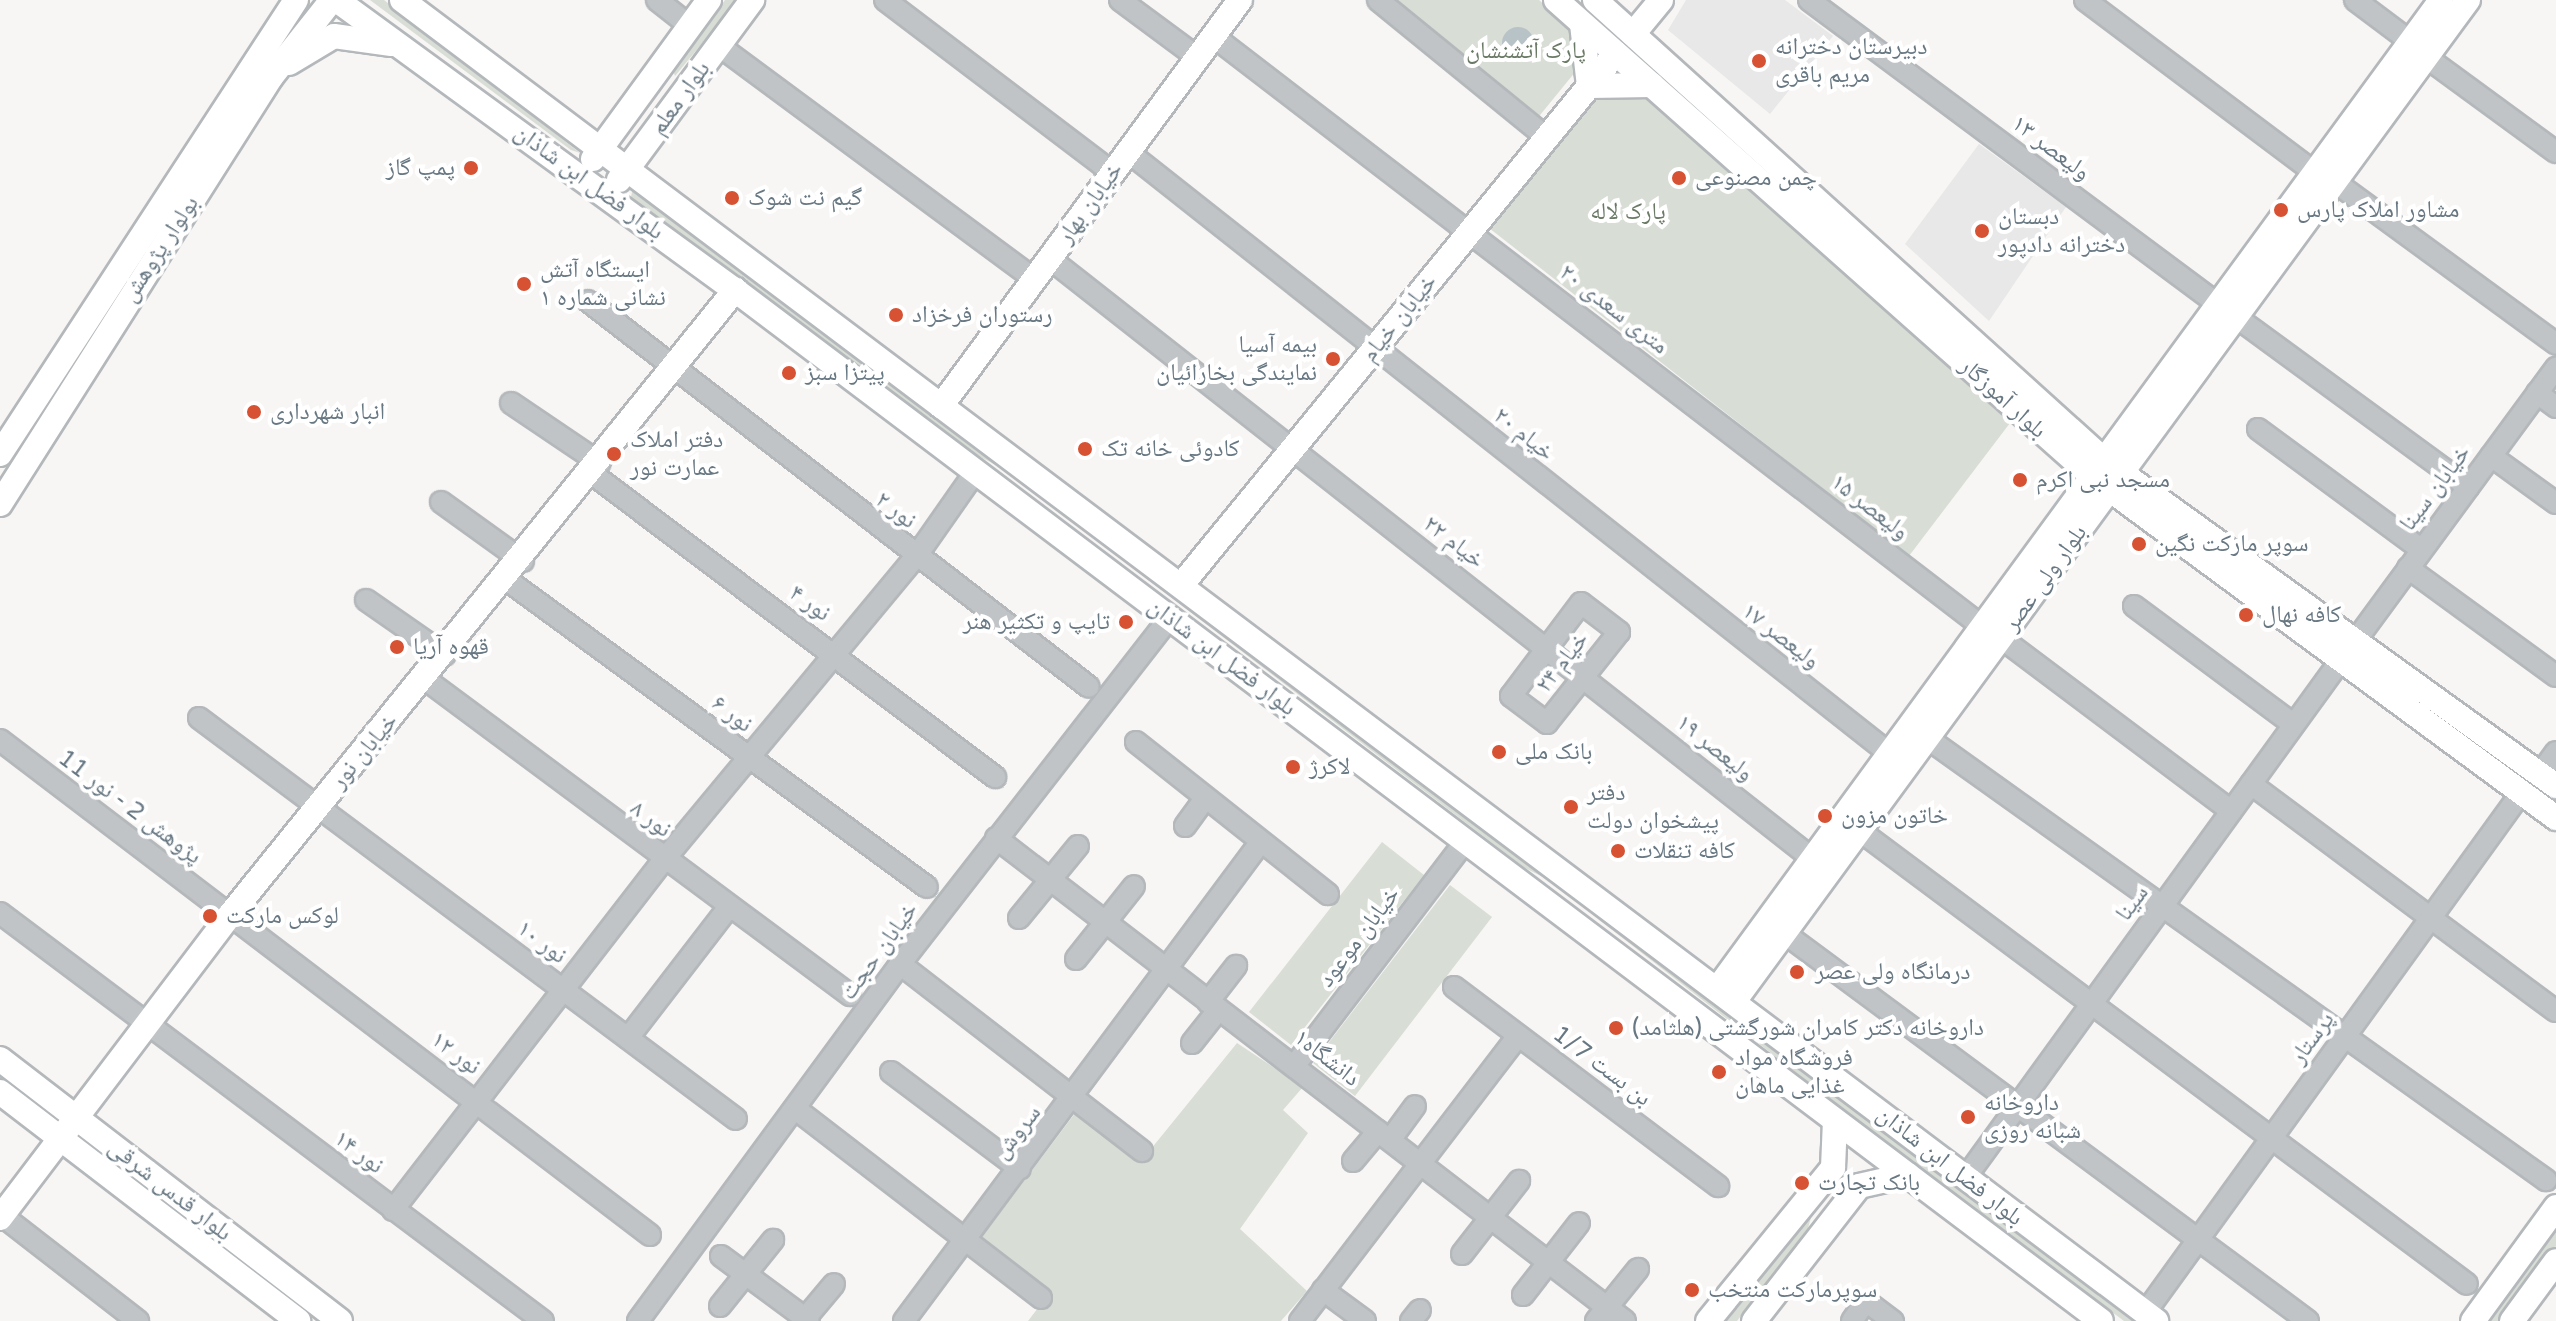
<!DOCTYPE html>
<meta charset="utf-8">
<style>
body{margin:0}
#map{position:relative;width:2556px;height:1321px;overflow:hidden;background:#f7f6f4;font-family:"Varela Round","Noto Naskh Arabic",sans-serif}
div>[style]{position:absolute}
.built>*{inset:0;background:#e7e8e7}
.green>*{inset:0;background:#d8ddd5}
.water>*{inset:0;background:#b7c3c6}
.round{border-radius:50%}
.roads{filter:drop-shadow(2px 0 #b4b8bb) drop-shadow(-2px 0 #b4b8bb) drop-shadow(0 2px #b4b8bb) drop-shadow(0 -2px #b4b8bb)}
.minor>*{height:20px;margin:-10px;padding:0 10px;transform-origin:10px;border-radius:10px;background:#c0c4c7}
.major>*{height:24px;margin:-12px;padding:0 12px;transform-origin:12px;border-radius:12px;background:#fff}
.dots>*{width:22px;height:22px;translate:-50% -50%;box-sizing:border-box;border:4px solid #fff;border-radius:50%}
span{translate:-50% -50%;white-space:nowrap;text-align:center;line-height:1.15;-webkit-text-stroke:8px #fff;paint-order:stroke}
.poi-label{font-size:24px;color:#687883}
.left{translate:0 -50%;text-align:left}
.right{translate:-100% -50%;text-align:right}
.park-label{font-size:24px;color:#6b7a66}
.street-label{font-size:24px;color:#687883}
</style>
<div id="map">
<div class="built">
<div style="clip-path:polygon(1686px 0,1785px 0,1833px 36px,1770px 114px,1668px 30px)"></div>
<div style="clip-path:polygon(1979px 144px,2066px 207px,1989px 321px,1905px 244px)"></div>
</div>
<div class="green">
<div style="clip-path:polygon(370px 0,384px 0,580px 153px,571px 150px)"></div>
<div style="clip-path:polygon(725px 0,738px 0,675px 76px,673px 71px)"></div>
<div style="clip-path:polygon(1389px 0,1539px 0,1572px 29px,1576px 71px,1536px 120px)"></div>
<div style="clip-path:polygon(1594px 94px,1646px 95px,2010px 423px,1909px 556px,1489px 228px)"></div>
<div style="clip-path:polygon(633px 187px,1016px 476px,977px 455px,631px 197px)"></div>
<div style="clip-path:polygon(1049px 504px,1086px 523px,1559px 885px,1525px 868px)"></div>
<div style="clip-path:polygon(1382px 842px,1424px 875px,1291px 1045px,1249px 1012px)"></div>
<div style="clip-path:polygon(1450px 885px,1492px 917px,1355px 1096px,1313px 1063px)"></div>
<div style="clip-path:polygon(1598px 919px,1635px 941px,2136px 1321px,2124px 1321px,1936px 1181px)"></div>
<div style="clip-path:polygon(1237px 1043px,1303px 1087px,1283px 1110px,1308px 1133px,1240px 1229px,1307px 1291px,1281px 1321px,1028px 1321px,1048px 1295px,978px 1242px,1082px 1104px,1142px 1160px)"></div>
<div style="clip-path:polygon(1814px 1207px,1808px 1228px,1737px 1321px,1725px 1321px)"></div>
<div style="clip-path:polygon(2556px 1229px,2556px 1246px,2501px 1321px,2489px 1321px)"></div>
</div>
<div class="water">
<div class="round" style="left:1502px;top:27px;width:32px;height:32px"></div>
</div>
<div class="roads">
<div class="minor">
<div style="left:657px;top:0;width:42px;rotate:38.2deg"></div>
<div style="left:885px;top:0;width:285px;rotate:37.2deg"></div>
<div style="left:1120px;top:0;width:96px;rotate:36.5deg"></div>
<div style="left:1378px;top:0;width:218px;rotate:39.2deg"></div>
<div style="left:1809px;top:0;width:511px;rotate:36.65deg"></div>
<div style="left:2085px;top:0;width:288px;rotate:36.9deg"></div>
<div style="left:2355px;top:0;width:70px;rotate:36.9deg"></div>
<div style="left:1213px;top:36px;width:971px;rotate:37.51deg"></div>
<div style="left:718px;top:45px;width:393px;rotate:36.5deg"></div>
<div style="left:2426px;top:57px;width:161px;rotate:36.2deg"></div>
<div style="left:1128px;top:152px;width:971px;rotate:38.31deg"></div>
<div style="left:2335px;top:182px;width:274px;rotate:36.2deg"></div>
<div style="left:1049px;top:258px;width:972px;rotate:38.19deg"></div>
<div style="left:588px;top:301px;width:632px;rotate:37.61deg"></div>
<div style="left:2236px;top:317px;width:288px;rotate:36.2deg"></div>
<div style="left:2537px;top:393px;width:24px;rotate:36deg"></div>
<div style="left:511px;top:403px;width:107px;rotate:34deg"></div>
<div style="left:2258px;top:429px;width:202px;rotate:36.4deg"></div>
<div style="left:2491px;top:456px;width:80px;rotate:35.9deg"></div>
<div style="left:591px;top:473px;width:506px;rotate:36.96deg"></div>
<div style="left:441px;top:502px;width:101px;rotate:35.7deg"></div>
<div style="left:2408px;top:568px;width:183px;rotate:36.1deg"></div>
<div style="left:507px;top:580px;width:520px;rotate:36.17deg"></div>
<div style="left:366px;top:600px;width:96px;rotate:34.8deg"></div>
<div style="left:1581px;top:603px;width:48px;rotate:37.3deg"></div>
<div style="left:1619px;top:632px;width:116px;rotate:128.4deg"></div>
<div style="left:1547px;top:723px;width:45px;rotate:-143.1deg"></div>
<div style="left:1511px;top:696px;width:116px;rotate:-53deg"></div>
<div style="left:2134px;top:606px;width:199px;rotate:36.6deg"></div>
<div style="left:2001px;top:638px;width:288px;rotate:36.9deg"></div>
<div style="left:2356px;top:640px;width:338px;rotate:-53.7deg"></div>
<div style="left:425px;top:679px;width:530px;rotate:36.63deg"></div>
<div style="left:199px;top:718px;width:670px;rotate:36.75deg"></div>
<div style="left:1927px;top:738px;width:761px;rotate:35.53deg"></div>
<div style="left:0;top:740px;width:817px;rotate:37.29deg"></div>
<div style="left:1136px;top:742px;width:245px;rotate:38.4deg"></div>
<div style="left:2540px;top:774px;width:27px;rotate:-54deg"></div>
<div style="left:2251px;top:784px;width:380px;rotate:36.7deg"></div>
<div style="left:1185px;top:826px;width:32px;rotate:-54deg"></div>
<div style="left:1860px;top:831px;width:757px;rotate:36.73deg"></div>
<div style="left:996px;top:838px;width:793px;rotate:37.52deg"></div>
<div style="left:0;top:913px;width:679px;rotate:36.92deg"></div>
<div style="left:1019px;top:918px;width:93px;rotate:-50.7deg"></div>
<div style="left:1784px;top:933px;width:652px;rotate:36.52deg"></div>
<div style="left:1076px;top:959px;width:93px;rotate:-51.5deg"></div>
<div style="left:900px;top:964px;width:306px;rotate:37.7deg"></div>
<div style="left:1454px;top:987px;width:331px;rotate:37deg"></div>
<div style="left:1208px;top:1002px;width:46px;rotate:-52.1deg"></div>
<div style="left:628px;top:1038px;width:164px;rotate:-52.4deg"></div>
<div style="left:1192px;top:1043px;width:43px;rotate:-51.5deg"></div>
<div style="left:1295px;top:1065px;width:280px;rotate:-52.7deg"></div>
<div style="left:891px;top:1072px;width:161px;rotate:36.9deg"></div>
<div style="left:797px;top:1110px;width:308px;rotate:37.6deg"></div>
<div style="left:1390px;top:1140px;width:42px;rotate:-53.7deg"></div>
<div style="left:1353px;top:1161px;width:39px;rotate:-50deg"></div>
<div style="left:1966px;top:1177px;width:639px;rotate:-54.05deg"></div>
<div style="left:393px;top:1210px;width:441px;rotate:-52.3deg"></div>
<div style="left:663px;top:861px;width:394px;rotate:-50.3deg"></div>
<div style="left:915px;top:558px;width:106px;rotate:-55deg"></div>
<div style="left:0;top:1214px;width:175px;rotate:37.8deg"></div>
<div style="left:1462px;top:1254px;width:93px;rotate:-52deg"></div>
<div style="left:721px;top:1256px;width:109px;rotate:36.5deg"></div>
<div style="left:1323px;top:1290px;width:52px;rotate:36.4deg"></div>
<div style="left:1523px;top:1295px;width:91px;rotate:-52.1deg"></div>
<div style="left:720px;top:1306px;width:85px;rotate:-51.2deg"></div>
<div style="left:2145px;top:1313px;width:642px;rotate:-54.13deg"></div>
<div style="left:638px;top:1321px;width:443px;rotate:-53.7deg"></div>
<div style="left:900px;top:964px;width:440px;rotate:-52.1deg"></div>
<div style="left:803px;top:1321px;width:48px;rotate:-50deg"></div>
<div style="left:904px;top:1321px;width:595px;rotate:-53.34deg"></div>
<div style="left:1300px;top:1321px;width:359px;rotate:-52.6deg"></div>
<div style="left:1411px;top:1321px;width:14px;rotate:-51deg"></div>
<div style="left:1596px;top:1321px;width:67px;rotate:-51.1deg"></div>
<div style="left:1852px;top:1321px;width:24px;rotate:-55deg"></div>
<div style="left:1866px;top:1301px;width:34px;rotate:37deg"></div>
</div>
<div class="major">
<div style="left:402px;top:0;width:2196px;rotate:36.98deg"></div>
<div style="left:1556px;top:0;width:718px;rotate:41.61deg"></div>
<div style="left:2093px;top:477px;width:575px;rotate:36.37deg"></div>
<div style="left:1595px;top:0;width:687px;rotate:42.11deg"></div>
<div style="left:2105px;top:461px;width:556px;rotate:35.78deg"></div>
<div style="left:338px;top:1px;width:491px;rotate:36.1deg"></div>
<div style="left:735px;top:290px;width:1711px;rotate:37.04deg"></div>
<div style="left:1582px;top:24px;width:62px;rotate:83.6deg"></div>
<div style="left:1589px;top:86px;width:63px;rotate:-0.9deg"></div>
<div style="left:1633px;top:34px;width:44px;rotate:-50.5deg"></div>
<div style="left:289px;top:63px;width:52px;rotate:-31deg"></div>
<div style="left:334px;top:36px;width:58px;rotate:8deg"></div>
<div style="left:593px;top:159px;width:197px;rotate:-53.9deg"></div>
<div style="left:619px;top:180px;width:224px;rotate:-53.5deg"></div>
<div style="left:941px;top:406px;width:504px;rotate:-53.63deg"></div>
<div style="left:0;top:454px;width:542px;rotate:-56.9deg"></div>
<div style="left:0;top:504px;width:506px;rotate:-57.6deg"></div>
<div style="left:271px;top:77px;width:97px;rotate:-51.7deg"></div>
<div style="left:1183px;top:583px;width:684px;rotate:-50.75deg"></div>
<div style="left:1718px;top:988px;width:1224px;rotate:-53.8deg"></div>
<div style="left:1735px;top:1000px;width:1240px;rotate:-53.76deg"></div>
<div style="left:0;top:1059px;width:429px;rotate:37.6deg"></div>
<div style="left:0;top:1092px;width:376px;rotate:37.5deg"></div>
<div style="left:0;top:1218px;width:380px;rotate:-52.8deg"></div>
<div style="left:230px;top:915px;width:804px;rotate:-51.06deg"></div>
<div style="left:1708px;top:1321px;width:198px;rotate:-50.8deg"></div>
<div style="left:1833px;top:1168px;width:47px;rotate:-87.6deg"></div>
<div style="left:1754px;top:1321px;width:171px;rotate:-52.1deg"></div>
<div style="left:1859px;top:1186px;width:50px;rotate:-12.7deg"></div>
<div style="left:2473px;top:1321px;width:141px;rotate:-53.9deg"></div>
<div style="left:2512px;top:1321px;width:74px;rotate:-53.7deg"></div>
</div>
</div>
<div class="dots">
<div style="left:1759px;top:61px;background:#d75133"></div>
<div style="left:471px;top:168px;background:#d75133"></div>
<div style="left:1679px;top:178px;background:#d75133"></div>
<div style="left:732px;top:198px;background:#d75133"></div>
<div style="left:2281px;top:210px;background:#d75133"></div>
<div style="left:1982px;top:231px;background:#d75133"></div>
<div style="left:524px;top:284px;background:#d75133"></div>
<div style="left:896px;top:315px;background:#d75133"></div>
<div style="left:1333px;top:359px;background:#d75133"></div>
<div style="left:789px;top:373px;background:#d75133"></div>
<div style="left:254px;top:412px;background:#d75133"></div>
<div style="left:1085px;top:449px;background:#d75133"></div>
<div style="left:614px;top:454px;background:#d75133"></div>
<div style="left:2020px;top:480px;background:#d75133"></div>
<div style="left:2139px;top:544px;background:#d75133"></div>
<div style="left:2246px;top:615px;background:#d75133"></div>
<div style="left:1126px;top:622px;background:#d75133"></div>
<div style="left:397px;top:647px;background:#d75133"></div>
<div style="left:1499px;top:752px;background:#d75133"></div>
<div style="left:1293px;top:767px;background:#d75133"></div>
<div style="left:1571px;top:807px;background:#d75133"></div>
<div style="left:1825px;top:816px;background:#d75133"></div>
<div style="left:1618px;top:851px;background:#d75133"></div>
<div style="left:210px;top:916px;background:#d75133"></div>
<div style="left:1797px;top:972px;background:#d75133"></div>
<div style="left:1616px;top:1028px;background:#d75133"></div>
<div style="left:1719px;top:1072px;background:#d75133"></div>
<div style="left:1968px;top:1117px;background:#d75133"></div>
<div style="left:1802px;top:1183px;background:#d75133"></div>
<div style="left:1692px;top:1290px;background:#d75133"></div>
</div>
<div class="poi-label">
<span class="left" style="left:1775px;top:61px">دبیرستان دخترانه<br>مریم باقری</span>
<span class="right" style="left:455px;top:168px">پمپ گاز</span>
<span class="left" style="left:1695px;top:178px">چمن مصنوعی</span>
<span class="left" style="left:748px;top:198px">گیم نت شوک</span>
<span class="left" style="left:2297px;top:210px">مشاور املاک پارس</span>
<span class="left" style="left:1998px;top:231px">دبستان<br>دخترانه دادپور</span>
<span class="left" style="left:540px;top:284px">ایستگاه آتش<br>نشانی شماره ۱</span>
<span class="left" style="left:912px;top:315px">رستوران فرخزاد</span>
<span class="right" style="left:1317px;top:359px">بیمه آسیا<br>نمایندگی بخارائیان</span>
<span class="left" style="left:805px;top:373px">پیتزا سبز</span>
<span class="left" style="left:270px;top:412px">انبار شهرداری</span>
<span class="left" style="left:630px;top:454px">دفتر املاک<br>عمارت نور</span>
<span class="left" style="left:1101px;top:449px">کادوئی خانه تک</span>
<span class="left" style="left:2036px;top:480px">مسجد نبی اکرم</span>
<span class="left" style="left:2155px;top:544px">سوپر مارکت نگین</span>
<span class="left" style="left:2262px;top:615px">کافه نهال</span>
<span class="right" style="left:1110px;top:622px">تایپ و تکثیر هنر</span>
<span class="left" style="left:413px;top:647px">قهوه آریا</span>
<span class="left" style="left:1515px;top:752px">بانک ملی</span>
<span class="left" style="left:1309px;top:767px">لاکرژ</span>
<span class="left" style="left:1587px;top:807px">دفتر<br>پیشخوان دولت</span>
<span class="left" style="left:1841px;top:816px">خاتون مزون</span>
<span class="left" style="left:1634px;top:851px">کافه تنقلات</span>
<span class="left" style="left:226px;top:916px">لوکس مارکت</span>
<span class="left" style="left:1815px;top:972px">درمانگاه ولی عصر</span>
<span class="left" style="left:1632px;top:1028px">داروخانه دکتر کامران شورگشتی (هلثامد)</span>
<span class="left" style="left:1735px;top:1072px">فروشگاه مواد<br>غذایی ماهان</span>
<span class="left" style="left:1984px;top:1117px">داروخانه<br>شبانه روزی</span>
<span class="left" style="left:1818px;top:1183px">بانک تجارت</span>
<span class="left" style="left:1708px;top:1290px">سوپرمارکت منتخب</span>
</div>
<div class="park-label">
<span style="left:1526px;top:51px">پارک آتشنشان</span>
<span style="left:1628px;top:212px">پارک لاله</span>
</div>
<div class="street-label">
<span style="left:680px;top:98px;rotate:-54deg">بلوار معلم</span>
<span style="left:2051px;top:148px;rotate:37deg">ولیعصر ۱۳</span>
<span style="left:589px;top:182px;rotate:36deg">بلوار فضل ابن شاذان</span>
<span style="left:1090px;top:203px;rotate:-54deg">خیابان بهار</span>
<span style="left:160px;top:249px;rotate:-57deg">بولوار پژوهش</span>
<span style="left:1614px;top:309px;rotate:38deg">۲۰ متری سعدی</span>
<span style="left:1399px;top:318px;rotate:-51deg">خیابان خیام</span>
<span style="left:2003px;top:398px;rotate:42deg">بلوار آموزگار</span>
<span style="left:1524px;top:434px;rotate:39deg">خیام ۲۰</span>
<span style="left:2435px;top:488px;rotate:-53deg">خیابان سینا</span>
<span style="left:1870px;top:507px;rotate:38deg">ولیعصر ۱۵</span>
<span style="left:896px;top:510px;rotate:38deg">نور ۲</span>
<span style="left:1454px;top:542px;rotate:38deg">خیام ۲۲</span>
<span style="left:2045px;top:578px;rotate:-54deg">بلوار ولی عصر</span>
<span style="left:810px;top:603px;rotate:36deg">نور ۴</span>
<span style="left:1781px;top:636px;rotate:38deg">ولیعصر ۱۷</span>
<span style="left:1222px;top:657px;rotate:37deg">بلوار فضل ابن شاذان</span>
<span style="left:1562px;top:662px;rotate:-52deg">خیام ۲۴</span>
<span style="left:732px;top:714px;rotate:37deg">نور ۶</span>
<span style="left:1715px;top:748px;rotate:39deg">ولیعصر ۱۹</span>
<span style="left:364px;top:751px;rotate:-50deg">خیابان نور</span>
<span style="left:130px;top:807px;rotate:37deg">پژوهش 2 - نور 11</span>
<span style="left:651px;top:819px;rotate:37deg">نور ۸</span>
<span style="left:2132px;top:903px;rotate:-54deg">سینا</span>
<span style="left:1359px;top:937px;rotate:-53deg">خیابان موعود</span>
<span style="left:542px;top:942px;rotate:37deg">نور ۱۰</span>
<span style="left:879px;top:951px;rotate:-54deg">خیابان حجت</span>
<span style="left:2312px;top:1038px;rotate:-54deg">پرستار</span>
<span style="left:456px;top:1053px;rotate:37deg">نور ۱۲</span>
<span style="left:1327px;top:1058px;rotate:38deg">دانشگاه۱</span>
<span style="left:1602px;top:1066px;rotate:37deg">بن بست 1/7</span>
<span style="left:1017px;top:1132px;rotate:-52deg">سروش</span>
<span style="left:359px;top:1152px;rotate:37deg">نور ۱۴</span>
<span style="left:1950px;top:1166px;rotate:38deg">بلوار فضل ابن شاذان</span>
<span style="left:170px;top:1190px;rotate:38deg">بلوار قدس شرقی</span>
</div>
</div>
